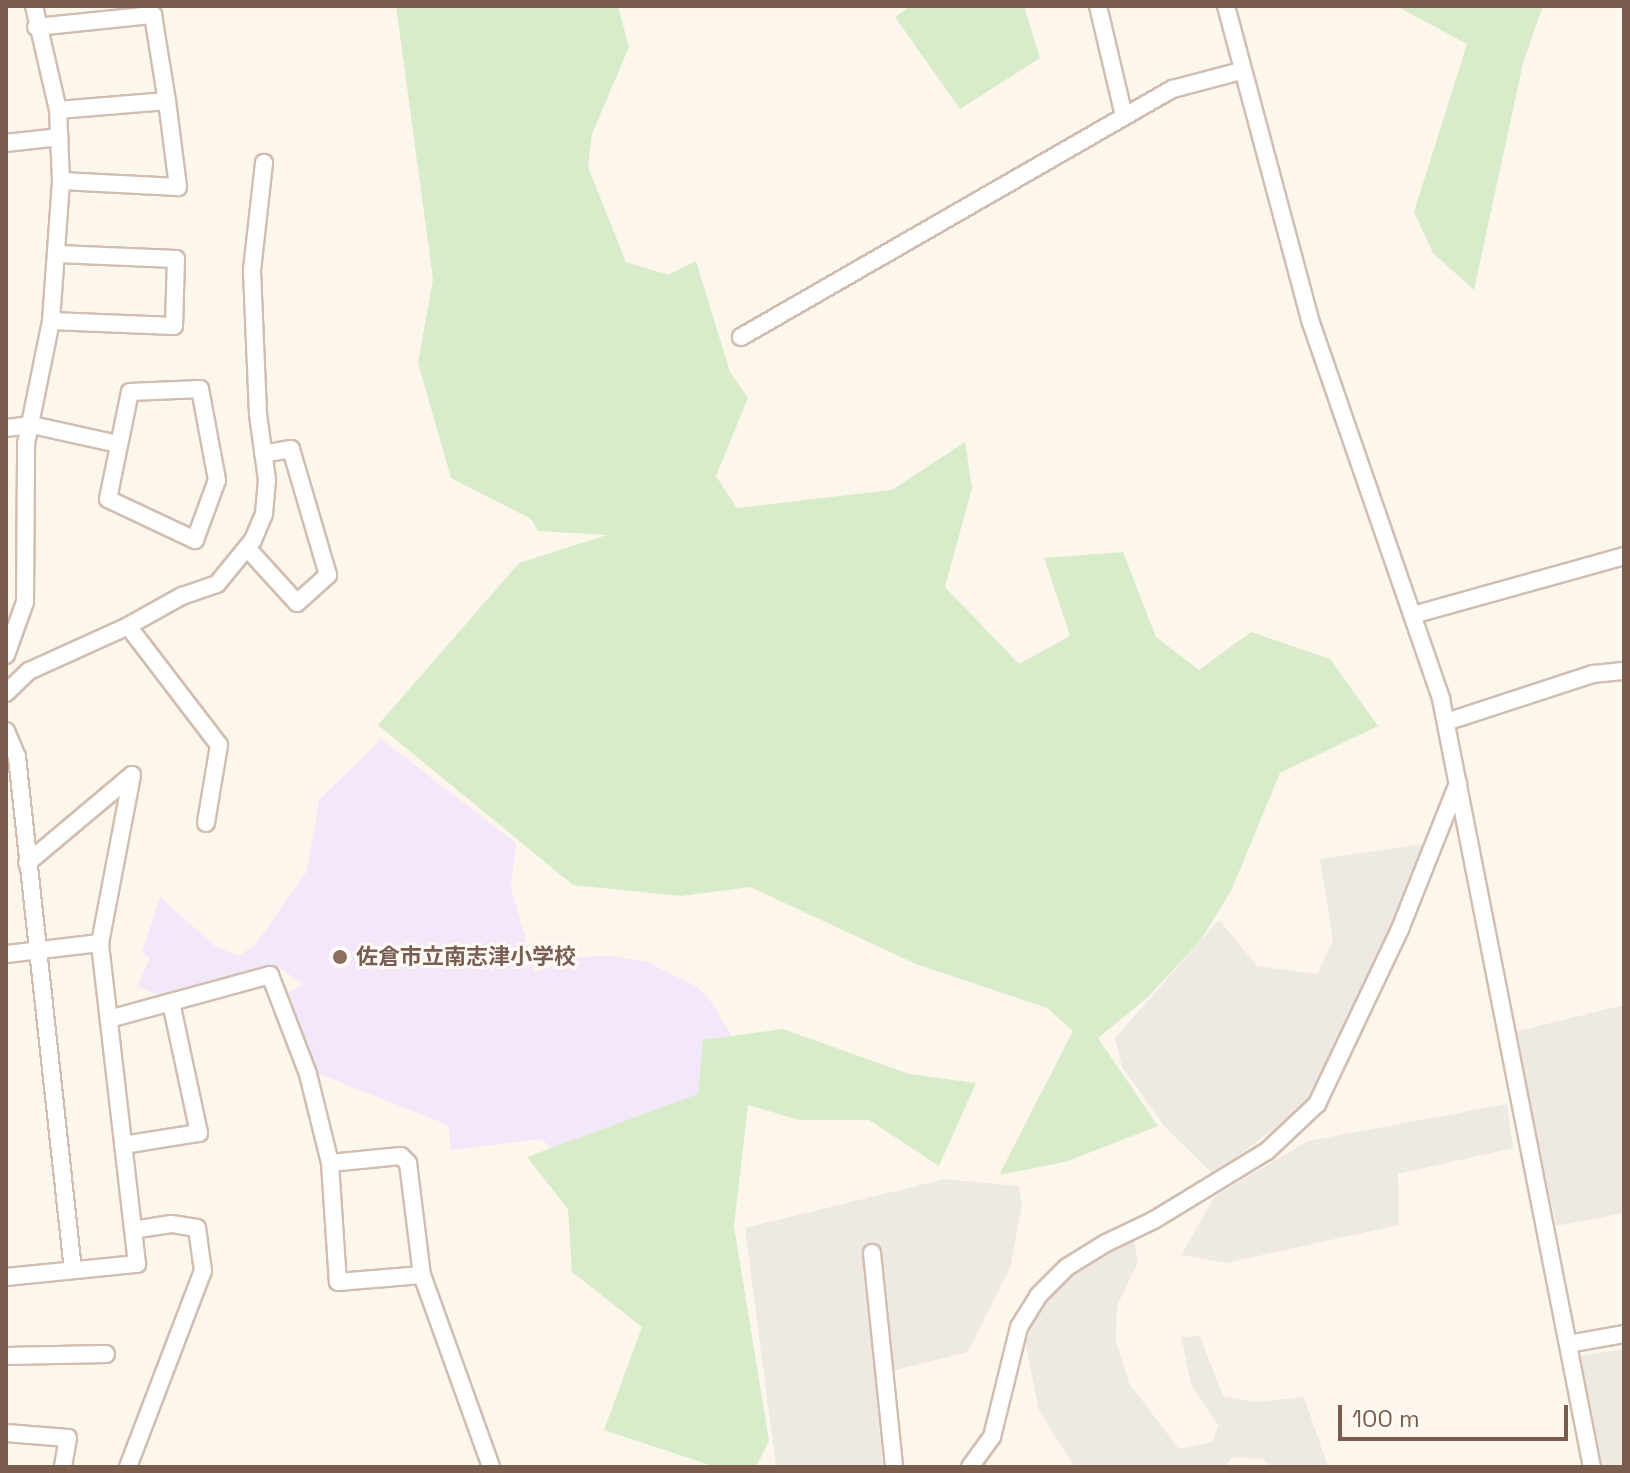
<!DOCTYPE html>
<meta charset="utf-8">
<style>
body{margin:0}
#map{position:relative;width:1630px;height:1473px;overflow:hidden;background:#fdf6ec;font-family:"Space Grotesk","Noto Sans JP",sans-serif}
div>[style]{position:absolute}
.industrial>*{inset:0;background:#efe9e4}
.education>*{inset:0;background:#f3e8fa}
.green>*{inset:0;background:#d8ecc9}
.roads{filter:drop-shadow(2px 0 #d1beb0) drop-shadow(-2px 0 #d1beb0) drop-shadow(0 2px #d1beb0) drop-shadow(0 -2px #d1beb0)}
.minor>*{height:16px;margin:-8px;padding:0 8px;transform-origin:8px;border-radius:8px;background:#fff}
.dots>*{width:22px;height:22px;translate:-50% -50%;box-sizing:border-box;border:4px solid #fffaf3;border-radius:50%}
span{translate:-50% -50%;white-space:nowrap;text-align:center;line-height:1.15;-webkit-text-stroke:6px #fffaf3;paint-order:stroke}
.education-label{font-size:22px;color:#785e54;font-weight:700}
.left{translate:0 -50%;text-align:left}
.frame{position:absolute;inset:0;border:8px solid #7a5c4d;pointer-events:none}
.scale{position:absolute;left:1338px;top:1405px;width:230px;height:36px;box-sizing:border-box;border:4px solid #7a5c4d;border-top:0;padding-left:10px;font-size:24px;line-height:28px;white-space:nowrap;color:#7a5c4d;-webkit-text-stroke:6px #fffaf3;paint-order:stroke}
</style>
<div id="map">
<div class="industrial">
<div style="clip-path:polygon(1431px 843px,1316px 1096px,1214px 1175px,1165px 1127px,1122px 1067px,1115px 1038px,1219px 920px,1257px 966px,1317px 974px,1333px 941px,1320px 859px)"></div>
<div style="clip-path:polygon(1624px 1005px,1624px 1213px,1556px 1226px,1514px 1032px)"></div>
<div style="clip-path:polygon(1507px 1104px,1513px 1148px,1398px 1174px,1399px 1225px,1226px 1263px,1181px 1255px,1215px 1196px,1308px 1141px)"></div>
<div style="clip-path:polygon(945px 1179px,1019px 1186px,1022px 1206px,1010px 1268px,968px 1352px,875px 1375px,883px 1467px,776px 1467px,745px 1228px)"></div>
<div style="clip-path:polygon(1134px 1240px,1138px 1262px,1117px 1306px,1116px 1341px,1129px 1383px,1179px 1449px,1213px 1442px,1218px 1425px,1191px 1384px,1181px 1337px,1200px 1336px,1223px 1396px,1255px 1402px,1304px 1397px,1328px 1467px,1272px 1467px,1263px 1459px,1232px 1457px,1225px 1467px,1075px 1467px,1039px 1411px,1024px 1337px,1063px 1280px)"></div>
<div style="clip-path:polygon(1624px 1349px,1624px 1467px,1600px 1467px,1581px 1356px)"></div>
</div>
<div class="education">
<div style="clip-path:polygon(381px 739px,516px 843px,511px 888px,535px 972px,579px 957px,614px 956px,647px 962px,696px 986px,710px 1000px,730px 1033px,733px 1070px,710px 1101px,561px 1156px,541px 1139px,451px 1150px,448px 1125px,314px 1072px,287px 1000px,288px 993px,303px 984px,278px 967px,158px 995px,137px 986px,150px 958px,142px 952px,160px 897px,215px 946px,238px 956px,254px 946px,307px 871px,319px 800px)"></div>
</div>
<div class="green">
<div style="clip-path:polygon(396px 6px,618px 6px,629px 47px,592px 134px,588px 167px,626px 262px,668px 275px,696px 261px,730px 372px,748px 398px,716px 476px,737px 508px,892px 490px,965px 442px,972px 488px,945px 587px,1019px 664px,1070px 636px,1044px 558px,1123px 552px,1156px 637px,1199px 670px,1251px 632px,1330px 659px,1378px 726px,1280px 773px,1231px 891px,1200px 941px,1148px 997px,1098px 1038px,1158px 1126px,1065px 1162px,999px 1175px,1073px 1031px,1047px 1008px,916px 964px,750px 887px,681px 896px,573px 885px,378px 725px,519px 563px,607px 535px,538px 531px,531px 519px,451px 478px,418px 363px,433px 279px)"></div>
<div style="clip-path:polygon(911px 6px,1024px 6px,1040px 58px,960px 109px,895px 17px)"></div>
<div style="clip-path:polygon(1396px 6px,1543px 6px,1523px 63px,1474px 290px,1433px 253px,1414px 212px,1467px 44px)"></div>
<div style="clip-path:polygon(783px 1029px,909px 1074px,976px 1083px,939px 1166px,869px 1120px,799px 1120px,748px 1105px,734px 1226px,769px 1441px,756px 1467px,716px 1467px,604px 1430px,642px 1327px,572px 1272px,568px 1209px,527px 1157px,698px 1094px,703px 1040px)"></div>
</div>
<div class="roads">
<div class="minor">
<div style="left:1098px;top:6px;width:113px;rotate:76.7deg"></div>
<div style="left:1226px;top:6px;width:325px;rotate:75deg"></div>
<div style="left:1310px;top:320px;width:401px;rotate:70.9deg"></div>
<div style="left:1441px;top:699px;width:783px;rotate:78.88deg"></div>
<div style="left:36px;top:27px;width:118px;rotate:-5.9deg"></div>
<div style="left:153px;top:15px;width:87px;rotate:80.8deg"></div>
<div style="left:167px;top:101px;width:87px;rotate:82.7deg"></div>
<div style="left:178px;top:187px;width:117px;rotate:-177.1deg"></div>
<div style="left:58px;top:110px;width:109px;rotate:-4.7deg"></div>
<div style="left:6px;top:143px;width:54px;rotate:-6.3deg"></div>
<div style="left:51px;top:321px;width:123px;rotate:2.3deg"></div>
<div style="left:174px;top:326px;width:67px;rotate:-88.3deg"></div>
<div style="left:176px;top:259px;width:119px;rotate:-177.6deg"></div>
<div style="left:741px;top:337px;width:498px;rotate:-29.9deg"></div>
<div style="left:1173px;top:89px;width:70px;rotate:-14.8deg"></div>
<div style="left:200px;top:389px;width:93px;rotate:79.4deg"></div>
<div style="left:217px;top:480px;width:64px;rotate:110.1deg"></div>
<div style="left:195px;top:540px;width:96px;rotate:-154.8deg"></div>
<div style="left:108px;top:499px;width:109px;rotate:-78.4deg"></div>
<div style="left:130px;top:392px;width:70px;rotate:-2.5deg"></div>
<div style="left:6px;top:428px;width:26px;rotate:-7deg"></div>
<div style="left:32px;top:425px;width:88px;rotate:12.5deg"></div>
<div style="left:247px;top:548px;width:74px;rotate:47.7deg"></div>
<div style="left:297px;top:603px;width:42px;rotate:-42.1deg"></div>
<div style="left:328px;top:575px;width:131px;rotate:-106.4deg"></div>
<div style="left:291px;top:449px;width:28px;rotate:170deg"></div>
<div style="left:1413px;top:615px;width:219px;rotate:-15.6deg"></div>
<div style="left:128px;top:626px;width:150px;rotate:52.6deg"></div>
<div style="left:219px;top:745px;width:79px;rotate:99.5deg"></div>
<div style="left:6px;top:655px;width:56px;rotate:-70.3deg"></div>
<div style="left:25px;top:602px;width:158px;rotate:-89.6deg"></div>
<div style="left:26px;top:444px;width:126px;rotate:-78.5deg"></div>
<div style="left:51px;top:321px;width:140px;rotate:-85.9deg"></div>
<div style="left:61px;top:181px;width:71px;rotate:-92.4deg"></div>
<div style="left:58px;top:110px;width:107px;rotate:-103deg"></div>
<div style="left:6px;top:693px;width:32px;rotate:-44deg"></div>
<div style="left:29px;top:671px;width:109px;rotate:-24.4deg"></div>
<div style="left:128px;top:626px;width:62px;rotate:-29.1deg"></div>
<div style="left:182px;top:596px;width:37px;rotate:-19deg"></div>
<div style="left:217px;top:584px;width:57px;rotate:-50.7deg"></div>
<div style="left:253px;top:540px;width:28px;rotate:-67deg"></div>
<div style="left:264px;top:514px;width:34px;rotate:-85deg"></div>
<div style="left:267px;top:480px;width:67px;rotate:-97.8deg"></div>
<div style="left:258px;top:414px;width:144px;rotate:-92.4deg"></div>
<div style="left:252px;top:270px;width:108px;rotate:-83.6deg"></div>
<div style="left:1446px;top:722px;width:155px;rotate:-18.1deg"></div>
<div style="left:1593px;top:674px;width:31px;rotate:-6deg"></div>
<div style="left:6px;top:731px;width:28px;rotate:67deg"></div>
<div style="left:17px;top:757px;width:516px;rotate:83.77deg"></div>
<div style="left:6px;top:954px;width:95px;rotate:-6.7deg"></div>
<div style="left:109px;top:1019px;width:167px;rotate:-15.3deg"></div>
<div style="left:270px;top:975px;width:106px;rotate:69deg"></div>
<div style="left:308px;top:1074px;width:92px;rotate:76.1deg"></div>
<div style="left:330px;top:1163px;width:119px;rotate:86.2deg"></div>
<div style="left:338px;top:1282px;width:84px;rotate:-4.8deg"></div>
<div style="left:123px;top:1145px;width:77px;rotate:-9deg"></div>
<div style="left:199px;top:1133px;width:134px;rotate:-102.1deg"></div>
<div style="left:330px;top:1163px;width:71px;rotate:-5.6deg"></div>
<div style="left:401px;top:1156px;width:10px;rotate:45deg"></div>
<div style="left:408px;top:1163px;width:113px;rotate:82.9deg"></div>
<div style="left:422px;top:1275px;width:204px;rotate:70.2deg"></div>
<div style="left:872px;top:1253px;width:215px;rotate:84.1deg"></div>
<div style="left:6px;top:1277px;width:132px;rotate:-5.7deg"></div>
<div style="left:137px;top:1264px;width:323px;rotate:-96.6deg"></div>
<div style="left:100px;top:943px;width:171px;rotate:-79.2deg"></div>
<div style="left:132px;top:775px;width:137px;rotate:140deg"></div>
<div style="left:1568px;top:1344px;width:57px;rotate:-10.1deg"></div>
<div style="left:6px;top:1356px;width:100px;rotate:-1.1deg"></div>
<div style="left:6px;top:1433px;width:62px;rotate:4.6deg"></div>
<div style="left:68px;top:1438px;width:29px;rotate:100deg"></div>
<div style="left:128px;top:1467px;width:210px;rotate:-69.1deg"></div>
<div style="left:203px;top:1271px;width:43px;rotate:-97.9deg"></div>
<div style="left:197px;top:1228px;width:26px;rotate:-171deg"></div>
<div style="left:171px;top:1224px;width:38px;rotate:171deg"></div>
<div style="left:970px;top:1467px;width:37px;rotate:-54deg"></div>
<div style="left:992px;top:1437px;width:113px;rotate:-76.2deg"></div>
<div style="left:1019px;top:1327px;width:36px;rotate:-58deg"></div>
<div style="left:1038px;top:1296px;width:41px;rotate:-45deg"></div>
<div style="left:1067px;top:1267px;width:46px;rotate:-31.6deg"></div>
<div style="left:1106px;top:1243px;width:53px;rotate:-25.6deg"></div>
<div style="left:1154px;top:1220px;width:132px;rotate:-31.4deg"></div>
<div style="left:1267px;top:1151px;width:69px;rotate:-43.2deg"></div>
<div style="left:1317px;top:1104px;width:194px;rotate:-64.6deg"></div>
<div style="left:1400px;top:929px;width:157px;rotate:-68.3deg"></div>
</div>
</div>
<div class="dots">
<div style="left:340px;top:957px;background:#8d6e63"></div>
</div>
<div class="education-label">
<span class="left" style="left:356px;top:957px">佐倉市立南志津小学校</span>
</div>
<div class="frame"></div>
<div class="scale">100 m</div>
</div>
